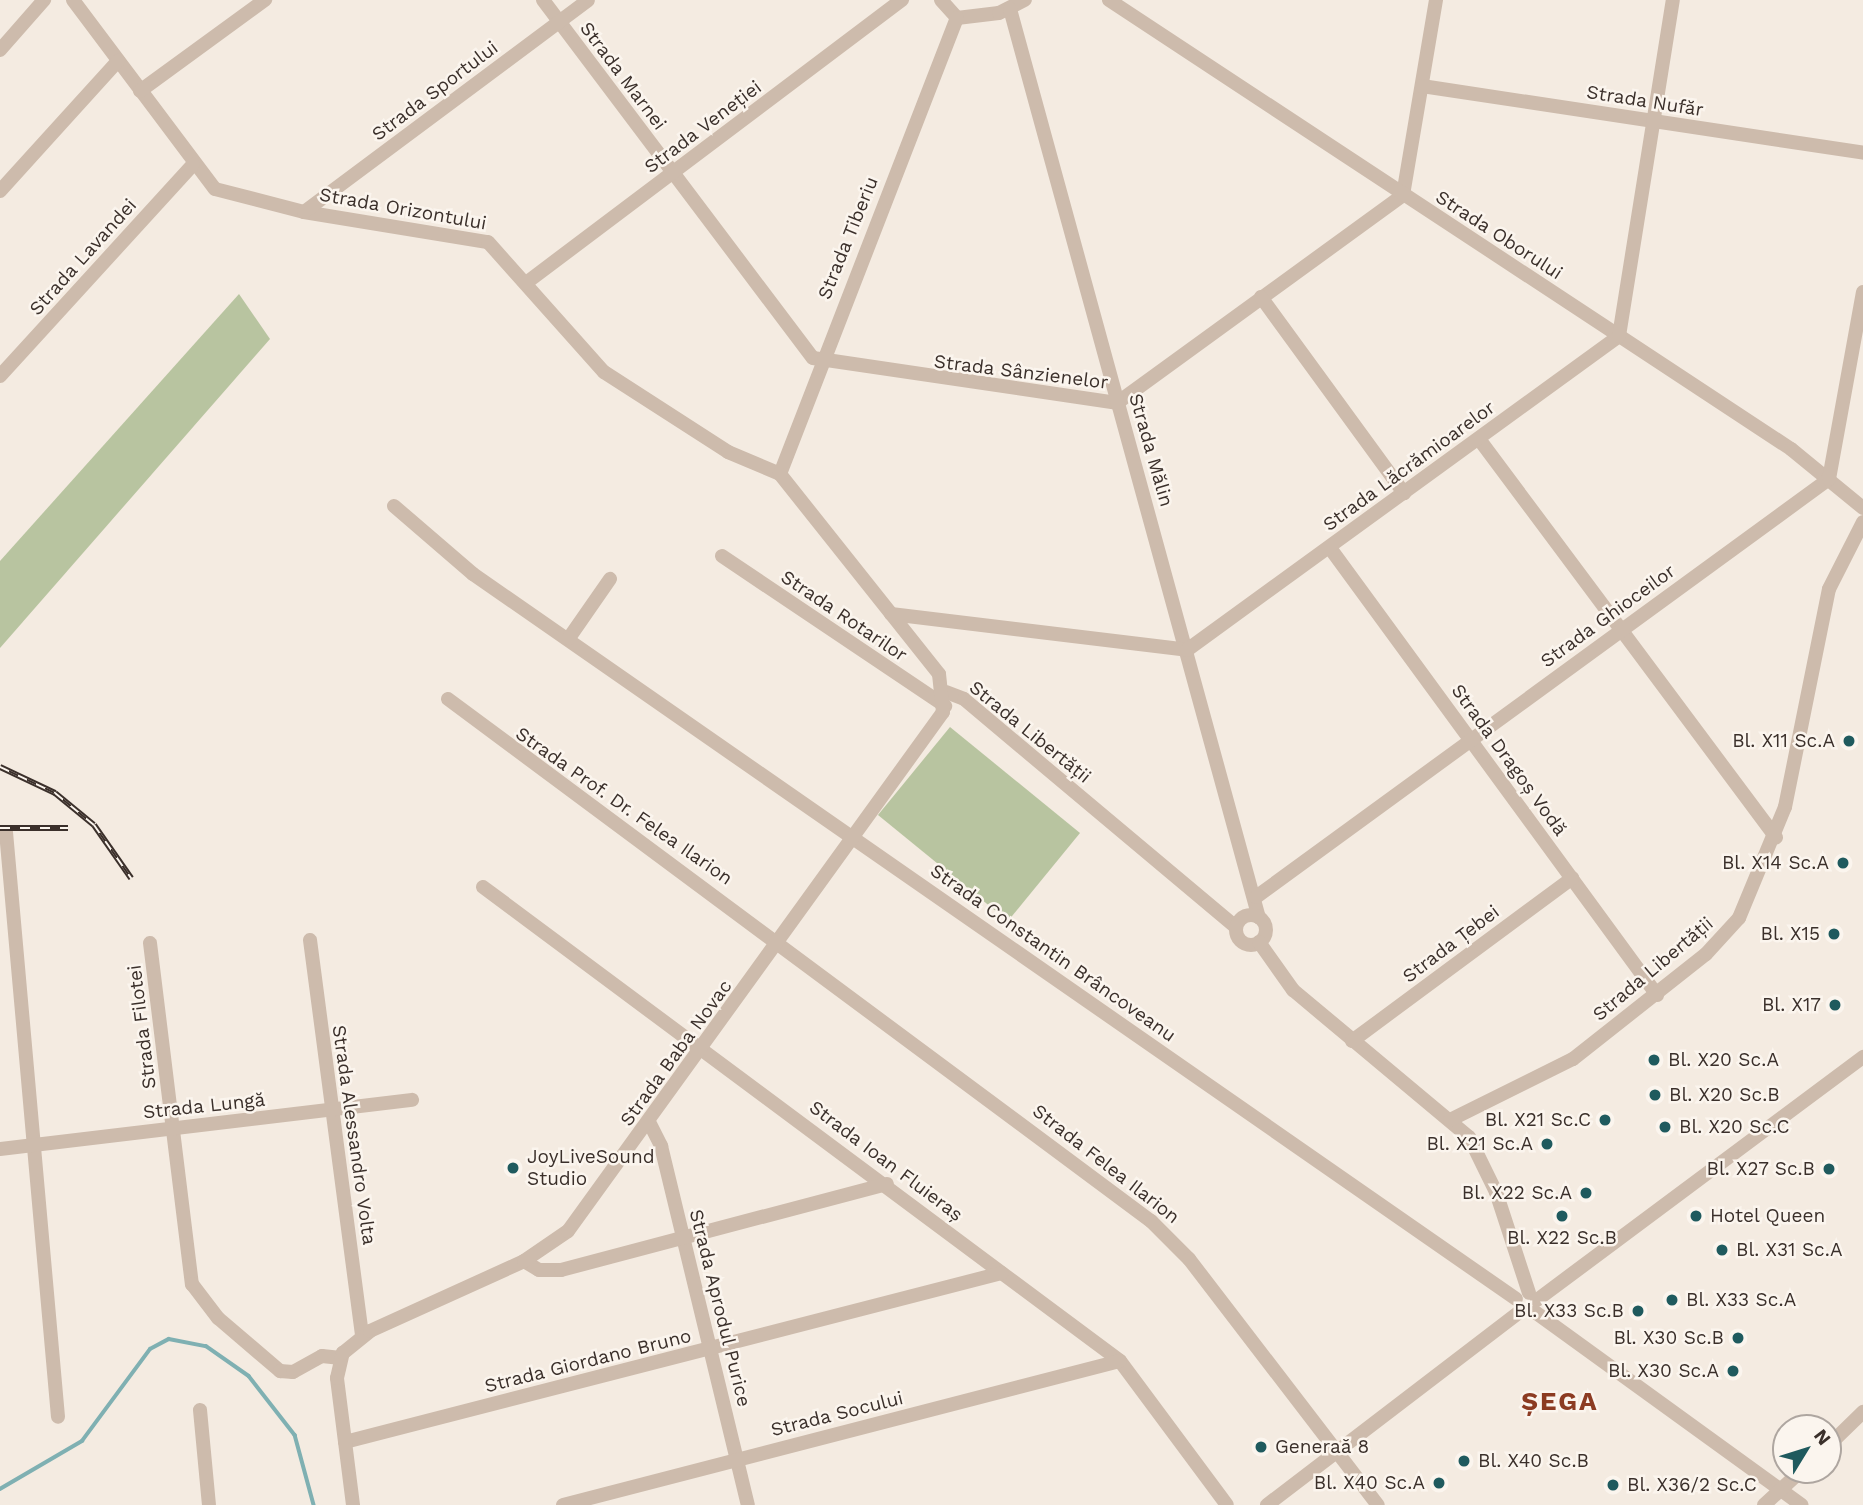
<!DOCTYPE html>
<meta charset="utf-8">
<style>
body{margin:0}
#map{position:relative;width:1863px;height:1505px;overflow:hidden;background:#f4ebe1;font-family:"Work Sans",sans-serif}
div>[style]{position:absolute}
.green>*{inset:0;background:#b8c4a0}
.stream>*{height:3.5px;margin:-1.75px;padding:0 1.75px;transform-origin:1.75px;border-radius:1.75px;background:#7fb0b2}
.minor>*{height:14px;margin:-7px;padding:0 7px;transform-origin:7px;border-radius:7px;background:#cdbbac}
.minor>.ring{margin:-7px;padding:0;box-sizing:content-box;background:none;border:14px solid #cdbbac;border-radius:50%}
.rail>*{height:6px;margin-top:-3px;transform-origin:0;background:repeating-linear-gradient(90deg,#fbf5ee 0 10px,#3b302b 0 20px);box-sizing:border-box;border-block:2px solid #3b302b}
.dots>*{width:19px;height:19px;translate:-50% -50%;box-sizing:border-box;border:4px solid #fbf5ee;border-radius:50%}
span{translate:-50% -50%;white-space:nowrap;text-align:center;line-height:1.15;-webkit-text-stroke:5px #fbf5ee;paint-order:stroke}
.street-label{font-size:19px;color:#3b302b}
.poi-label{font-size:19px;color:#3b302b}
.right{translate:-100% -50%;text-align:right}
.left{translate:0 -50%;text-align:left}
.district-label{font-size:26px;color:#8c3b22;font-weight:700;letter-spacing:2px}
.north{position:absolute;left:1772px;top:1414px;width:70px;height:70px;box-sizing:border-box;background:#fbf5ee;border:2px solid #aea6a0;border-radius:50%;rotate:52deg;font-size:19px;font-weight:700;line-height:28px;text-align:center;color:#3b302b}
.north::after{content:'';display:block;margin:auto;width:24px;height:32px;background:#1f5a5e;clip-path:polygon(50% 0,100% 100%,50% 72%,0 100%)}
</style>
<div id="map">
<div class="green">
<div style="clip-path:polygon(239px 294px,270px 339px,0 648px,0 561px)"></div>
<div style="clip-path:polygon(950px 727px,1080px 833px,1008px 921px,878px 815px)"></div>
</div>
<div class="stream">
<div style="left:0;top:1489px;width:95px;rotate:-30.3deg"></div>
<div style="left:82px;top:1441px;width:114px;rotate:-53.5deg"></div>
<div style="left:150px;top:1349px;width:21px;rotate:-28deg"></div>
<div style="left:169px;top:1339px;width:38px;rotate:11deg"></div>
<div style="left:206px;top:1346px;width:52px;rotate:34.9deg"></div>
<div style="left:249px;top:1376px;width:75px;rotate:52.1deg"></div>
<div style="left:295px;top:1435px;width:73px;rotate:74.8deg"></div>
</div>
<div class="minor">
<div style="left:73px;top:0;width:236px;rotate:53.1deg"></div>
<div style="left:215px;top:189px;width:92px;rotate:14.5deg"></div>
<div style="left:304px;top:212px;width:186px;rotate:9.3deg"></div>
<div style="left:488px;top:242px;width:174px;rotate:48.3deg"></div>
<div style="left:604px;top:372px;width:148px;rotate:32.8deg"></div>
<div style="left:728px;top:452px;width:56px;rotate:22.9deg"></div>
<div style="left:543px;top:0;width:448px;rotate:53deg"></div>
<div style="left:813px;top:358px;width:307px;rotate:8.4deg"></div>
<div style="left:1117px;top:403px;width:354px;rotate:-36deg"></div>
<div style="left:1403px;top:195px;width:198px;rotate:-80.4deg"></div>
<div style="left:941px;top:0;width:24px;rotate:48deg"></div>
<div style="left:957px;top:18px;width:42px;rotate:-6.8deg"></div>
<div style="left:999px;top:13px;width:29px;rotate:-27deg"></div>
<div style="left:1109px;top:0;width:817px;rotate:33.36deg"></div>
<div style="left:1791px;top:449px;width:93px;rotate:39.3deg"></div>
<div style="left:1010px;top:9px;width:942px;rotate:74.68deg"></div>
<div style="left:0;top:50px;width:67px;rotate:-48.7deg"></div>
<div style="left:1422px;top:86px;width:446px;rotate:8.6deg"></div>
<div style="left:140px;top:91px;width:155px;rotate:-36.1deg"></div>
<div style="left:0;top:191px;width:176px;rotate:-47.8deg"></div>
<div style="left:304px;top:212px;width:354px;rotate:-36.7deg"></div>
<div style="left:526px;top:283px;width:471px;rotate:-37deg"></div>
<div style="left:1261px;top:297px;width:243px;rotate:53.9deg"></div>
<div style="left:0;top:376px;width:286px;rotate:-47.6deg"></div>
<div style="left:1479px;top:439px;width:497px;rotate:53.3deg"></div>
<div style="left:780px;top:474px;width:489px;rotate:-68.8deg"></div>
<div style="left:394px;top:506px;width:104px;rotate:40.7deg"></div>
<div style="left:473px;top:574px;width:1270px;rotate:34.8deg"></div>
<div style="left:1330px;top:548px;width:554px;rotate:53.81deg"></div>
<div style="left:722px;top:556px;width:269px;rotate:33.9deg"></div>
<div style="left:891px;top:614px;width:298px;rotate:6.9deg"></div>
<div style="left:1187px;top:650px;width:534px;rotate:-36.01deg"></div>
<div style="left:1619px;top:336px;width:340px;rotate:-80.9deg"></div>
<div style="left:569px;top:638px;width:72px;rotate:-55.2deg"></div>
<div style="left:946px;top:692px;width:19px;rotate:21deg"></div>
<div style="left:964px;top:699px;width:355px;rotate:40deg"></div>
<div style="left:448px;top:699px;width:876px;rotate:36.6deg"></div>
<div style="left:1151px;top:1221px;width:54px;rotate:45deg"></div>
<div style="left:1189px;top:1259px;width:310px;rotate:52.5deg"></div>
<div style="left:6px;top:832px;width:587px;rotate:84.92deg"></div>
<div style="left:483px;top:887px;width:794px;rotate:36.65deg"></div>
<div style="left:1120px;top:1361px;width:179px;rotate:53.4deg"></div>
<div style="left:1256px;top:897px;width:709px;rotate:-36.11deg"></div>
<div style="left:1829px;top:479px;width:190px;rotate:-79.7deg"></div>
<div class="ring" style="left:1236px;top:915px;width:16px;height:16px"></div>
<div style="left:310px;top:940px;width:399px;rotate:82.5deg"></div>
<div style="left:1259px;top:942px;width:59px;rotate:54.7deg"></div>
<div style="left:1293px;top:990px;width:229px;rotate:39.9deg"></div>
<div style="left:1469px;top:1137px;width:61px;rotate:63.9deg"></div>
<div style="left:1496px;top:1192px;width:106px;rotate:71.9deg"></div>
<div style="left:150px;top:943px;width:344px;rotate:83deg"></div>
<div style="left:192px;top:1284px;width:43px;rotate:52.6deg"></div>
<div style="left:218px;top:1318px;width:82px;rotate:40.5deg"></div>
<div style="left:280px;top:1371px;width:13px;rotate:4deg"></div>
<div style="left:293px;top:1372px;width:33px;rotate:-29deg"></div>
<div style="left:322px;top:1356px;width:19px;rotate:6deg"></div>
<div style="left:1352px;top:1041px;width:274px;rotate:-36.5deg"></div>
<div style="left:1450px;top:1120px;width:137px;rotate:-26.4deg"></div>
<div style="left:1573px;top:1059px;width:169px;rotate:-38.3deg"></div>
<div style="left:1706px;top:954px;width:49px;rotate:-47.5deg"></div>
<div style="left:1739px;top:918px;width:120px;rotate:-67.5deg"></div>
<div style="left:1785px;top:807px;width:222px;rotate:-78.6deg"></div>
<div style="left:1829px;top:589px;width:75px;rotate:-63.1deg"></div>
<div style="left:649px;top:1122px;width:27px;rotate:63deg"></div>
<div style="left:661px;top:1146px;width:369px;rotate:76.4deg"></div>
<div style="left:0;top:1149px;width:415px;rotate:-6.8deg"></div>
<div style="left:524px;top:1261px;width:17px;rotate:31deg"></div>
<div style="left:539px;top:1270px;width:22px"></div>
<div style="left:561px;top:1270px;width:337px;rotate:-14.8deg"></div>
<div style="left:1537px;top:1300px;width:407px;rotate:-36.7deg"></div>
<div style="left:1535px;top:1312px;width:329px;rotate:35.9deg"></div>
<div style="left:200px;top:1410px;width:95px;rotate:84.6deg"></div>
<div style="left:345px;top:1442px;width:678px;rotate:-14.43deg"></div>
<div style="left:1828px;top:1446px;width:49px;rotate:-44.2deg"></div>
<div style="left:353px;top:1505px;width:128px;rotate:-97.2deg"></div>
<div style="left:337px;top:1378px;width:26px;rotate:-77deg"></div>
<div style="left:343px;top:1353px;width:35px;rotate:-39deg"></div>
<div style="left:370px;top:1331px;width:169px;rotate:-24.4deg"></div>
<div style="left:524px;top:1261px;width:53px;rotate:-34.3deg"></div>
<div style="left:568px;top:1231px;width:640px;rotate:-54.15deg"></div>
<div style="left:943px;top:712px;width:38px;rotate:-96deg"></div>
<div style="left:939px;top:674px;width:256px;rotate:-128.5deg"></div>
<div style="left:563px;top:1505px;width:575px;rotate:-14.5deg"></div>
<div style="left:1267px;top:1505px;width:316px;rotate:-37.4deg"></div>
<div style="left:1764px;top:1505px;width:52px;rotate:-42.6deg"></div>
</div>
<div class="rail">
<div style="left:0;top:767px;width:61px;rotate:25.3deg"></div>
<div style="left:55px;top:793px;width:50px;rotate:39.4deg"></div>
<div style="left:94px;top:825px;width:65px;rotate:55.1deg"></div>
<div style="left:0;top:828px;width:68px"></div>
</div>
<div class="dots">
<div style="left:1849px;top:741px;background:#1f5a5e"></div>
<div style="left:1843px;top:863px;background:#1f5a5e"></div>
<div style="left:1834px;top:934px;background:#1f5a5e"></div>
<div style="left:1835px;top:1005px;background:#1f5a5e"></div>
<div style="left:1654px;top:1060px;background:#1f5a5e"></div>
<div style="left:1655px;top:1095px;background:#1f5a5e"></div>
<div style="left:1605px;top:1120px;background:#1f5a5e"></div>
<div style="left:1665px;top:1127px;background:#1f5a5e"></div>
<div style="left:1547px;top:1144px;background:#1f5a5e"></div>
<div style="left:513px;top:1168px;background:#1f5a5e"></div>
<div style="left:1829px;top:1169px;background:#1f5a5e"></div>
<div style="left:1586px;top:1193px;background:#1f5a5e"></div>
<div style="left:1562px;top:1216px;background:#1f5a5e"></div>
<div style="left:1696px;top:1216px;background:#1f5a5e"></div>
<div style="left:1722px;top:1250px;background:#1f5a5e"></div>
<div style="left:1672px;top:1300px;background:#1f5a5e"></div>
<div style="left:1638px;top:1311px;background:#1f5a5e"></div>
<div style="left:1738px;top:1338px;background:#1f5a5e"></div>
<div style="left:1733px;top:1371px;background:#1f5a5e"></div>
<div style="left:1261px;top:1447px;background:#1f5a5e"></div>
<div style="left:1464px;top:1461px;background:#1f5a5e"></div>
<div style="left:1439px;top:1483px;background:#1f5a5e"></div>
<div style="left:1613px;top:1485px;background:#1f5a5e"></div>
</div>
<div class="street-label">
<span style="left:623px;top:76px;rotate:53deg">Strada Marnei</span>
<span style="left:435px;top:91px;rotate:-37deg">Strada Sportului</span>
<span style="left:1645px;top:101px;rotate:9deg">Strada Nufăr</span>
<span style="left:703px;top:127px;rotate:-37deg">Strada Veneției</span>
<span style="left:403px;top:209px;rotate:10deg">Strada Orizontului</span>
<span style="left:1499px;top:235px;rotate:33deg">Strada Oborului</span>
<span style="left:848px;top:238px;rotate:-68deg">Strada Tiberiu</span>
<span style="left:83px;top:257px;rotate:-48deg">Strada Lavandei</span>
<span style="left:1021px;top:372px;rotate:7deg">Strada Sânzienelor</span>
<span style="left:1151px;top:450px;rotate:74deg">Strada Mălin</span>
<span style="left:1409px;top:466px;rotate:-36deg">Strada Lăcrămioarelor</span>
<span style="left:844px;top:616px;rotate:34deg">Strada Rotarilor</span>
<span style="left:1608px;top:616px;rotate:-36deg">Strada Ghioceilor</span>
<span style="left:1030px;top:732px;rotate:39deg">Strada Libertății</span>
<span style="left:1509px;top:760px;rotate:54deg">Strada Dragoș Vodă</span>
<span style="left:624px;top:806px;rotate:35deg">Strada Prof. Dr. Felea Ilarion</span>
<span style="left:1451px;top:944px;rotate:-37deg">Strada Țebei</span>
<span style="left:1053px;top:953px;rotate:35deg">Strada Constantin Brâncoveanu</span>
<span style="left:1653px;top:969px;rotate:-40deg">Strada Libertății</span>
<span style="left:142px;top:1027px;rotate:-97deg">Strada Filotei</span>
<span style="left:676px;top:1053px;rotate:-54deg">Strada Baba Novac</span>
<span style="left:204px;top:1106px;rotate:-6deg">Strada Lungă</span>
<span style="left:354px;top:1135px;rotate:82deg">Strada Alessandro Volta</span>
<span style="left:886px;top:1161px;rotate:37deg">Strada Ioan Fluieraș</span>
<span style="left:1106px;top:1164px;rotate:38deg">Strada Felea Ilarion</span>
<span style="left:720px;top:1308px;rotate:76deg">Strada Aprodul Purice</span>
<span style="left:588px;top:1361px;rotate:-14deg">Strada Giordano Bruno</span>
<span style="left:837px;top:1414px;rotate:-14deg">Strada Socului</span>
</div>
<div class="poi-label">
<span class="right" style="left:1835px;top:741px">Bl. X11 Sc.A</span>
<span class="right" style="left:1829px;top:863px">Bl. X14 Sc.A</span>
<span class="right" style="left:1820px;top:934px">Bl. X15</span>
<span class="right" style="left:1821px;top:1005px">Bl. X17</span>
<span class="left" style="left:1668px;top:1060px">Bl. X20 Sc.A</span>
<span class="left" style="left:1669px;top:1095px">Bl. X20 Sc.B</span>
<span class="right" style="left:1591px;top:1120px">Bl. X21 Sc.C</span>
<span class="left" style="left:1679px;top:1127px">Bl. X20 Sc.C</span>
<span class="right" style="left:1533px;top:1144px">Bl. X21 Sc.A</span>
<span class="left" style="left:527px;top:1168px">JoyLiveSound<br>Studio</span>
<span class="right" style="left:1815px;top:1169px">Bl. X27 Sc.B</span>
<span class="right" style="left:1572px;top:1193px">Bl. X22 Sc.A</span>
<span class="left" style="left:1710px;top:1216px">Hotel Queen</span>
<span style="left:1562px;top:1238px">Bl. X22 Sc.B</span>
<span class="left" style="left:1736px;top:1250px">Bl. X31 Sc.A</span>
<span class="left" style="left:1686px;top:1300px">Bl. X33 Sc.A</span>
<span class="right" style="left:1624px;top:1311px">Bl. X33 Sc.B</span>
<span class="right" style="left:1724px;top:1338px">Bl. X30 Sc.B</span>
<span class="right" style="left:1719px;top:1371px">Bl. X30 Sc.A</span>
<span class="left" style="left:1275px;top:1447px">Generaă 8</span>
<span class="left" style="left:1478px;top:1461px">Bl. X40 Sc.B</span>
<span class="right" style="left:1425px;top:1483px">Bl. X40 Sc.A</span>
<span class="left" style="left:1627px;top:1485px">Bl. X36/2 Sc.C</span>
</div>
<div class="district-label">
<span style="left:1560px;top:1402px">ȘEGA</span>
</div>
<div class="north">N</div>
</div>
